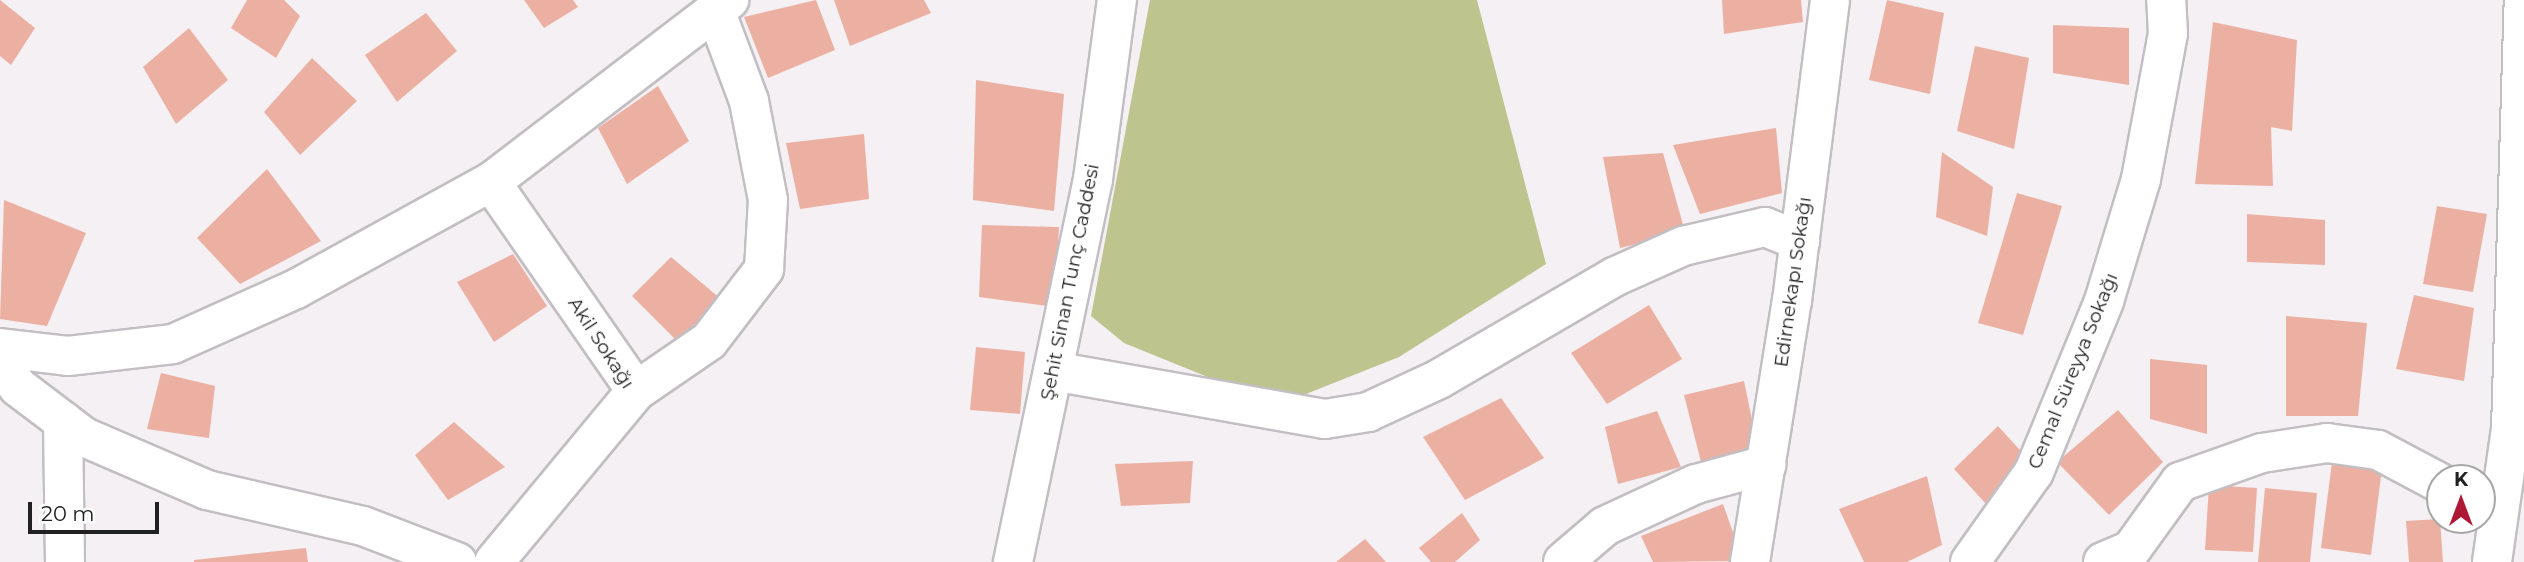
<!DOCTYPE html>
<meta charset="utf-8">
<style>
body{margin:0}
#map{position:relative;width:2524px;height:562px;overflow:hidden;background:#f4f0f4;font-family:Montserrat,sans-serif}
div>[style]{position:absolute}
.green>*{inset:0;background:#bec48e}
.building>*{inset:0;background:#ecb0a3}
.roads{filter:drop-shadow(2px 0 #c2bec2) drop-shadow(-2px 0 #c2bec2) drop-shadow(0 2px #c2bec2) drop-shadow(0 -2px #c2bec2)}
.street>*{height:38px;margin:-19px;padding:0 19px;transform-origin:19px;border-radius:19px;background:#fff}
span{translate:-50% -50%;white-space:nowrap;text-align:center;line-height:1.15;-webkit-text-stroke:5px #fff;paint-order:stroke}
.street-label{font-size:19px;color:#222122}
.north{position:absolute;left:2426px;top:464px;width:70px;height:70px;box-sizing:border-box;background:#fff;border:2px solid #a7a6a7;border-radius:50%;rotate:0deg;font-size:19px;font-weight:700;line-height:28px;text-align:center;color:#222122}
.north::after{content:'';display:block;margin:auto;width:24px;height:32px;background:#ad1835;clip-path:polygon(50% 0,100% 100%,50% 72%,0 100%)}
.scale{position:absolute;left:28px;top:502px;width:131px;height:32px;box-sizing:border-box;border:4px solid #222122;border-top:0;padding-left:9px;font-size:21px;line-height:24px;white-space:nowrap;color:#222122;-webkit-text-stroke:5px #fff;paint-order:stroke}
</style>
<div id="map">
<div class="green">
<div style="clip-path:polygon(1150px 0,1477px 0,1546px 264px,1399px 357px,1301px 396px,1220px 382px,1124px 343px,1091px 316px)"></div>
</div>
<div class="building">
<div style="clip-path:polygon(0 0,35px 28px,11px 65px,0 56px)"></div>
<div style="clip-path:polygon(247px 0,284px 0,300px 16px,276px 58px,231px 28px)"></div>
<div style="clip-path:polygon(524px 0,573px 0,578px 7px,544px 28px)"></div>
<div style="clip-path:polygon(816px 0,835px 50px,768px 78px,744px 17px)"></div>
<div style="clip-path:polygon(834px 0,924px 0,931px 13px,850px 46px)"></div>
<div style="clip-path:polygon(1722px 0,1801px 0,1803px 22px,1724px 34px)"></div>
<div style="clip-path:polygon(1887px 0,1944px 13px,1930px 94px,1869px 80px)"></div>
<div style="clip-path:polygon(426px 13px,457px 51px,397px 102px,365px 55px)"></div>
<div style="clip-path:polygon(2213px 22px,2297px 40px,2292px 131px,2271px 127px,2273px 186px,2195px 184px)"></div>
<div style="clip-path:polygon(2053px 25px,2129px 28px,2129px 85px,2053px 73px)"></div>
<div style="clip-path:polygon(189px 28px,228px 80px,176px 124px,143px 67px)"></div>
<div style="clip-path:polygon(1975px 46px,2029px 58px,2014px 149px,1957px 131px)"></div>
<div style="clip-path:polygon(312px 58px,357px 101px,300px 155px,264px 112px)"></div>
<div style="clip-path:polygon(976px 80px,1064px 94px,1054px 211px,973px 200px)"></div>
<div style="clip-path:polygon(658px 86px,689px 141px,627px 184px,598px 128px)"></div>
<div style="clip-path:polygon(1776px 128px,1782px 193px,1700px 214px,1673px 145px)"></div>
<div style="clip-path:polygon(864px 134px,869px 199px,800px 209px,786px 143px)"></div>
<div style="clip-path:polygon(1942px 152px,1993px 187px,1987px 236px,1936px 217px)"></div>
<div style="clip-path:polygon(1663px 153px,1685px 232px,1620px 248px,1603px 157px)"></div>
<div style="clip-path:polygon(267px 169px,321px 241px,240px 284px,197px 238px)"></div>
<div style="clip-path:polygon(2017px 193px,2062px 206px,2023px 335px,1978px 323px)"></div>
<div style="clip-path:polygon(4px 200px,86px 233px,47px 326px,0 319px)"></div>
<div style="clip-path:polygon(2437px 206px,2487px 214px,2473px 292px,2423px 284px)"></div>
<div style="clip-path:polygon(2247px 214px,2325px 220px,2325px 265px,2247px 262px)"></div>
<div style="clip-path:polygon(982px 225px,1059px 227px,1055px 307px,979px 297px)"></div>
<div style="clip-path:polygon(513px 254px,547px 306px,494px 342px,457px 282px)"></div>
<div style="clip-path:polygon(671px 257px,728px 305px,683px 347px,632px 296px)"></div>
<div style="clip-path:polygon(2414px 295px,2474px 308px,2464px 381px,2396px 369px)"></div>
<div style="clip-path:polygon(1649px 305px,1682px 359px,1607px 404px,1571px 353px)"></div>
<div style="clip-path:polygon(2286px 316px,2367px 323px,2358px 416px,2286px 416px)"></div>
<div style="clip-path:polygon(976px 347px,1025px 352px,1020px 414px,970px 410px)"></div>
<div style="clip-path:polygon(2150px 359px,2207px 365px,2207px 434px,2150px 419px)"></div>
<div style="clip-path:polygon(161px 373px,215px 386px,209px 438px,147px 429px)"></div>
<div style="clip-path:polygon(1744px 381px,1758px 449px,1702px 466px,1684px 395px)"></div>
<div style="clip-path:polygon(1501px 398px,1544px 458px,1465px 500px,1423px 437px)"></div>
<div style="clip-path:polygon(2118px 410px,2163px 462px,2109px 515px,2057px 462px)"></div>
<div style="clip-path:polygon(1657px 411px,1681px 467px,1618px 484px,1605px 427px)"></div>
<div style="clip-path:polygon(454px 422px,505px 467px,448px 500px,415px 455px)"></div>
<div style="clip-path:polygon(1998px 426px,2030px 461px,1987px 505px,1954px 469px)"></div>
<div style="clip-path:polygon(1193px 461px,1190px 503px,1121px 506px,1115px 464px)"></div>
<div style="clip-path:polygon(2332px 462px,2382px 469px,2371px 555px,2321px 548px)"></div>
<div style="clip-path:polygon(1927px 476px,1942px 545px,1907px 562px,1864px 562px,1839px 509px)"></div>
<div style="clip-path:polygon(2209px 485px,2257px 488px,2253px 552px,2205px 550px)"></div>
<div style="clip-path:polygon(2265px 488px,2317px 493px,2310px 562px,2258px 562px)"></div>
<div style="clip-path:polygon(1723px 504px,1743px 561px,1653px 562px,1641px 536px)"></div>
<div style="clip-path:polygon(1462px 513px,1480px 540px,1455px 562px,1431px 562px,1419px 548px)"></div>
<div style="clip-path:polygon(2440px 519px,2443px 562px,2409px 562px,2406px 521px)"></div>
<div style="clip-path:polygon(1365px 539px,1386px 562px,1336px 562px)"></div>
<div style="clip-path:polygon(306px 548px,308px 562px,194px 562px,194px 560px)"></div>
</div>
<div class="roads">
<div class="street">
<div style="left:491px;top:182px;width:254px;rotate:55.2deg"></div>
<div style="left:636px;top:391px;width:222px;rotate:129.7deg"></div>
<div style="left:0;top:348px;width:68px;rotate:6.7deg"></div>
<div style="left:68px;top:356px;width:106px;rotate:-6.5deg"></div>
<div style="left:173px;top:344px;width:135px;rotate:-24.1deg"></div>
<div style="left:296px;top:289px;width:222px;rotate:-28.8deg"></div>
<div style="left:491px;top:182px;width:300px;rotate:-37.4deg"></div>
<div style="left:0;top:363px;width:30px;rotate:53deg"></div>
<div style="left:18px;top:387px;width:83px;rotate:37.1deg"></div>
<div style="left:84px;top:437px;width:134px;rotate:23.3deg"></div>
<div style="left:207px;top:490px;width:160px;rotate:13deg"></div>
<div style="left:363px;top:526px;width:101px;rotate:21deg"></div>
<div style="left:1053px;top:371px;width:276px;rotate:10deg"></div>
<div style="left:1325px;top:419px;width:44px;rotate:-9.2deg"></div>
<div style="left:1368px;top:412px;width:78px;rotate:-24.9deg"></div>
<div style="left:1439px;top:379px;width:203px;rotate:-30.2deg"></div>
<div style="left:1614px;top:277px;width:76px;rotate:-24.2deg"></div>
<div style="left:1683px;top:246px;width:84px;rotate:-13deg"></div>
<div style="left:1765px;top:227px;width:38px;rotate:22deg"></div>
<div style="left:636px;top:391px;width:88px;rotate:-34.4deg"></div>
<div style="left:709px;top:341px;width:91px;rotate:-52.6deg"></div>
<div style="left:764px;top:269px;width:69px;rotate:-86.7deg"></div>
<div style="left:768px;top:200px;width:101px;rotate:-100.9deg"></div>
<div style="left:749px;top:101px;width:97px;rotate:-110.5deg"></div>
<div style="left:63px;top:421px;width:141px;rotate:89.2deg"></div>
<div style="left:1013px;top:562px;width:391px;rotate:-78.2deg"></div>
<div style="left:1093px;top:179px;width:181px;rotate:-82.4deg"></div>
<div style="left:1563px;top:562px;width:55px;rotate:-40.6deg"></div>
<div style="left:1605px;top:526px;width:100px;rotate:-24.8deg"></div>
<div style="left:1696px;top:484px;width:73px;rotate:-15.2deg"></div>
<div style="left:1750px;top:562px;width:264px;rotate:-80.9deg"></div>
<div style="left:1792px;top:301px;width:303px;rotate:-82.8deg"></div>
<div style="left:1970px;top:562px;width:110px;rotate:-54.6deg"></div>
<div style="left:2034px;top:472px;width:185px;rotate:-67.7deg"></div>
<div style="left:2104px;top:301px;width:127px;rotate:-73.1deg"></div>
<div style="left:2141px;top:179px;width:147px;rotate:-79.5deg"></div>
<div style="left:2168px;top:34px;width:34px;rotate:-93deg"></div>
<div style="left:2103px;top:562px;width:30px;rotate:-23deg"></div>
<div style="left:2131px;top:550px;width:84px;rotate:-54.2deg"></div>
<div style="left:2180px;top:482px;width:87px;rotate:-19.5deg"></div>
<div style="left:2262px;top:453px;width:66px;rotate:-8.7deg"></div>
<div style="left:2327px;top:443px;width:51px;rotate:7.8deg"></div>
<div style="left:2378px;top:450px;width:70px;rotate:28deg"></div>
<div style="left:2492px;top:562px;width:134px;rotate:-81.9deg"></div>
<div style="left:2511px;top:429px;width:429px;rotate:-88.3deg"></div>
</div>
</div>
<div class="street-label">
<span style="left:1070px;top:282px;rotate:-79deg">Şehit Sinan Tunç Caddesi</span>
<span style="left:1793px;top:282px;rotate:-82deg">Edirnekapı Sokağı</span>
<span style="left:601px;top:343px;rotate:57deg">Akil Sokağı</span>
<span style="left:2073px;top:371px;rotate:-68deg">Cemal Süreyya Sokağı</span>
</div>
<div class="north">K</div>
<div class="scale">20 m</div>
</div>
